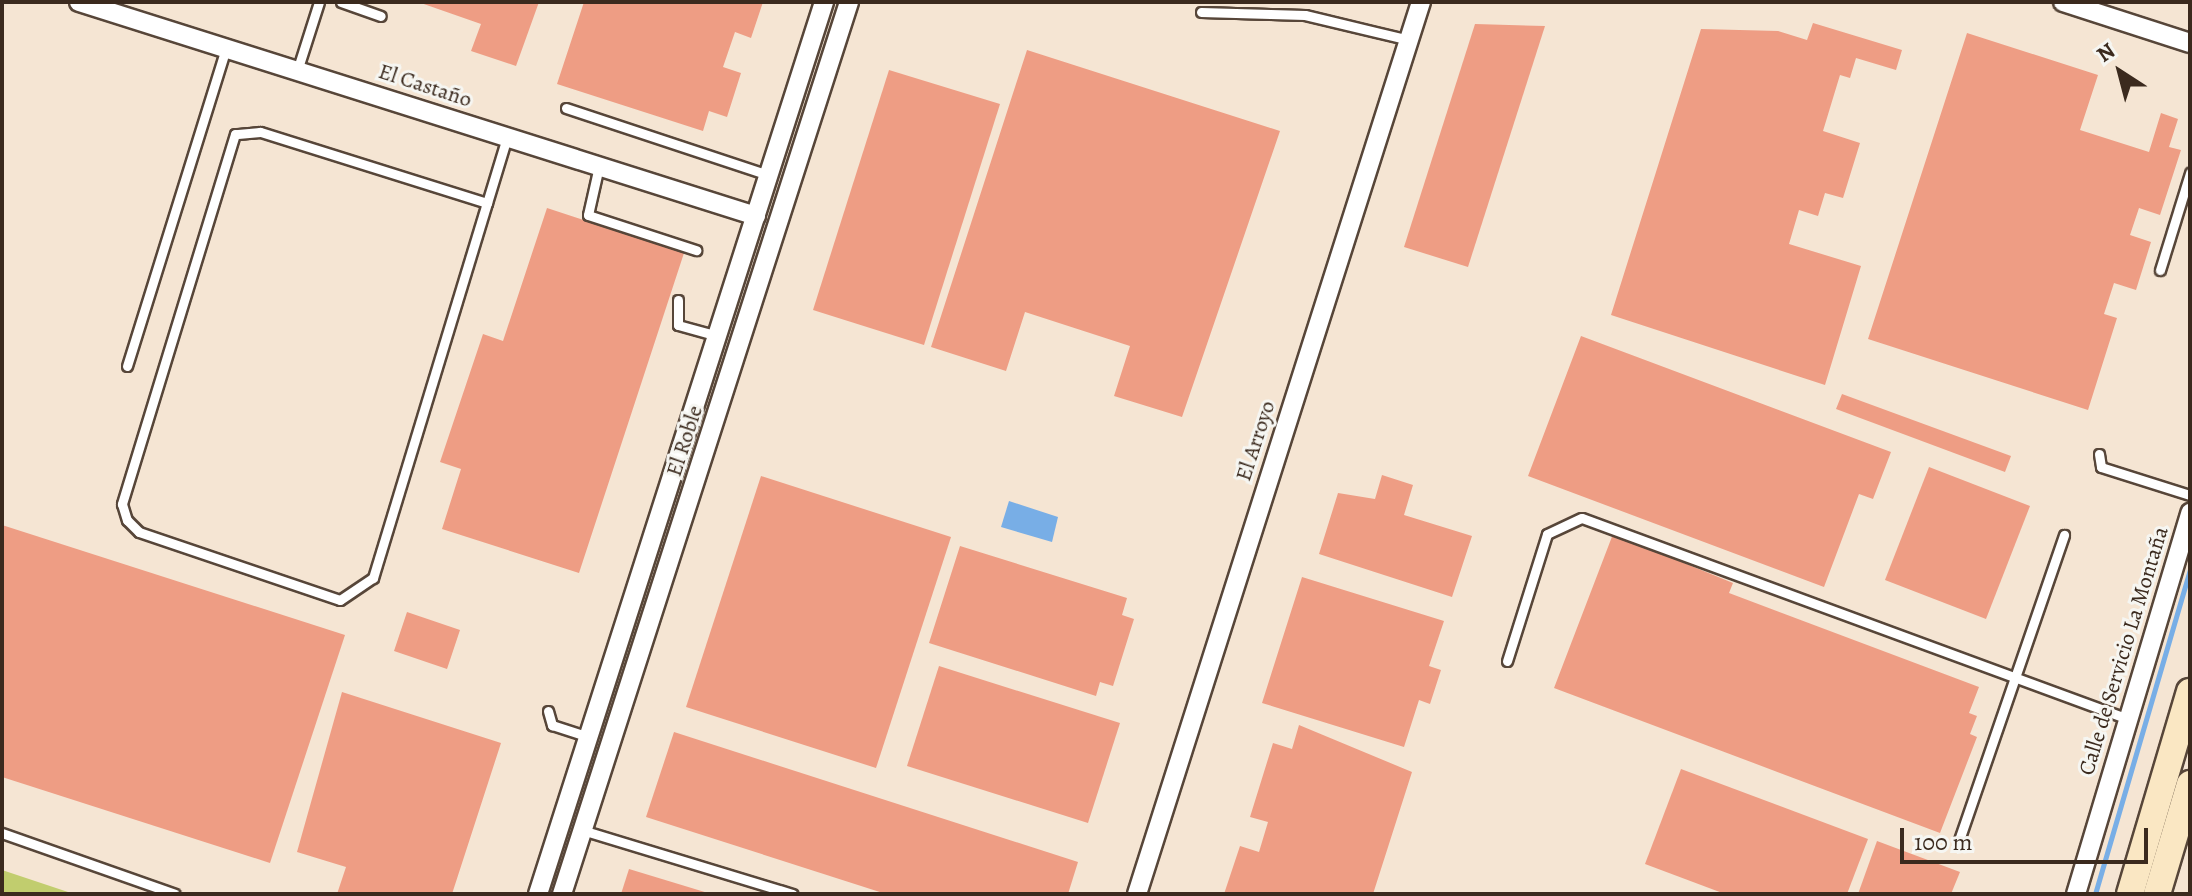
<!DOCTYPE html>
<meta charset="utf-8">
<style>
body{margin:0}
#map{position:relative;width:2192px;height:896px;overflow:hidden;background:#f5e5d3;font-family:Alegreya,serif}
div>[style]{position:absolute}
.green>*{inset:0;background:#c1cd6e}
.water>*{inset:0;background:#78aee6}
.stream>*{height:5px;margin:-2.5px;padding:0 2.5px;transform-origin:2.5px;border-radius:2.5px;background:#78aee6}
.building>*{inset:0;background:#ee9d84}
.roads{filter:drop-shadow(2px 0 #574639) drop-shadow(-2px 0 #574639) drop-shadow(0 2px #574639) drop-shadow(0 -2px #574639)}
.lane>*{height:9px;margin:-4.5px;padding:0 4.5px;transform-origin:4.5px;border-radius:4.5px;background:#fff}
.street>*{height:18px;margin:-9px;padding:0 9px;transform-origin:9px;border-radius:9px;background:#fff}
.secondary>*{height:26px;margin:-13px;padding:0 13px;transform-origin:13px;border-radius:13px;background:#fae7c3}
span{translate:-50% -50%;white-space:nowrap;text-align:center;line-height:1.15;-webkit-text-stroke:6px #f6f6f2;paint-order:stroke}
.street-label{font-size:22px;color:#3b2a1e}
.frame{position:absolute;inset:0;border:4px solid #3b2a1e;pointer-events:none}
.north{position:absolute;left:2080px;top:32px;width:80px;height:80px;-webkit-text-stroke:6px #f6f6f2;paint-order:stroke;rotate:324deg;font-size:22px;font-weight:700;line-height:32px;text-align:center;color:#3b2a1e}
.north::after{content:'';display:block;margin:auto;width:28px;height:36px;background:#3b2a1e;clip-path:polygon(50% 0,100% 100%,50% 72%,0 100%)}
.scale{position:absolute;left:1900px;top:828px;width:248px;height:36px;box-sizing:border-box;border:4px solid #3b2a1e;border-top:0;padding-left:10px;font-size:24px;line-height:28px;white-space:nowrap;color:#3b2a1e;-webkit-text-stroke:6px #f6f6f2;paint-order:stroke}
</style>
<div id="map">
<div class="green">
<div style="clip-path:polygon(2px 870px,74px 894px,2px 894px)"></div>
</div>
<div class="water">
<div style="clip-path:polygon(1009px 501px,1058px 517px,1052px 542px,1001px 527px)"></div>
</div>
<div class="stream">
<div style="left:2095px;top:894px;width:338px;rotate:-73.7deg"></div>
</div>
<div class="building">
<div style="clip-path:polygon(418px 2px,539px 2px,516px 66px,471px 51px,481px 24px)"></div>
<div style="clip-path:polygon(584px 2px,763px 2px,751px 38px,735px 32px,723px 67px,741px 73px,727px 117px,709px 111px,703px 131px,557px 84px)"></div>
<div style="clip-path:polygon(1813px 23px,1902px 50px,1896px 70px,1856px 58px,1850px 78px,1840px 75px,1823px 131px,1860px 143px,1843px 198px,1825px 193px,1818px 216px,1799px 210px,1789px 244px,1861px 266px,1825px 385px,1611px 315px,1701px 29px,1778px 31px,1807px 40px)"></div>
<div style="clip-path:polygon(1475px 24px,1545px 26px,1468px 267px,1404px 247px)"></div>
<div style="clip-path:polygon(1967px 33px,2098px 75px,2080px 130px,2149px 152px,2161px 113px,2178px 119px,2169px 147px,2181px 150px,2160px 215px,2139px 208px,2130px 235px,2151px 242px,2136px 290px,2114px 283px,2104px 314px,2117px 318px,2088px 410px,1868px 339px)"></div>
<div style="clip-path:polygon(1027px 50px,1280px 131px,1182px 417px,1114px 396px,1130px 346px,1025px 312px,1006px 371px,931px 347px)"></div>
<div style="clip-path:polygon(889px 70px,1000px 104px,924px 345px,813px 310px)"></div>
<div style="clip-path:polygon(547px 208px,684px 253px,579px 573px,442px 529px,461px 469px,440px 462px,483px 334px,503px 341px)"></div>
<div style="clip-path:polygon(1581px 336px,1891px 452px,1873px 499px,1859px 494px,1824px 587px,1528px 476px)"></div>
<div style="clip-path:polygon(1842px 394px,2011px 456px,2005px 472px,1836px 409px)"></div>
<div style="clip-path:polygon(1929px 467px,2030px 506px,1986px 619px,1885px 580px)"></div>
<div style="clip-path:polygon(1382px 475px,1413px 485px,1404px 515px,1472px 536px,1452px 597px,1319px 554px,1338px 493px,1375px 499px)"></div>
<div style="clip-path:polygon(761px 476px,951px 537px,876px 768px,686px 707px)"></div>
<div style="clip-path:polygon(2px 525px,345px 635px,270px 863px,2px 777px)"></div>
<div style="clip-path:polygon(1613px 534px,1733px 583px,1729px 593px,1979px 687px,1969px 713px,1977px 716px,1970px 734px,1977px 737px,1940px 833px,1554px 688px)"></div>
<div style="clip-path:polygon(960px 546px,1127px 598px,1122px 615px,1134px 619px,1113px 686px,1100px 682px,1096px 696px,929px 643px)"></div>
<div style="clip-path:polygon(1302px 577px,1444px 621px,1429px 666px,1441px 670px,1430px 704px,1419px 700px,1404px 747px,1262px 703px)"></div>
<div style="clip-path:polygon(407px 612px,460px 630px,447px 669px,394px 651px)"></div>
<div style="clip-path:polygon(939px 666px,1120px 723px,1088px 823px,907px 766px)"></div>
<div style="clip-path:polygon(342px 692px,501px 743px,452px 894px,337px 894px,346px 867px,297px 852px)"></div>
<div style="clip-path:polygon(1299px 725px,1412px 772px,1373px 894px,1224px 894px,1240px 846px,1259px 852px,1268px 822px,1250px 817px,1273px 743px,1292px 749px)"></div>
<div style="clip-path:polygon(674px 732px,1078px 862px,1068px 894px,886px 894px,646px 817px)"></div>
<div style="clip-path:polygon(1681px 769px,1868px 839px,1847px 894px,1725px 894px,1645px 864px)"></div>
<div style="clip-path:polygon(1877px 841px,1960px 872px,1951px 894px,1858px 894px)"></div>
<div style="clip-path:polygon(629px 869px,708px 893px,708px 894px,621px 894px)"></div>
</div>
<div class="roads">
<div class="lane">
<div style="left:341px;top:2px;width:42px;rotate:19.3deg"></div>
<div style="left:1201px;top:12px;width:104px;rotate:1.7deg"></div>
<div style="left:1305px;top:15px;width:107px;rotate:13.5deg"></div>
<div style="left:297px;top:71px;width:72px;rotate:-72.3deg"></div>
<div style="left:566px;top:108px;width:214px;rotate:18.3deg"></div>
<div style="left:599px;top:166px;width:50px;rotate:102.7deg"></div>
<div style="left:588px;top:215px;width:114px;rotate:18deg"></div>
<div style="left:487px;top:203px;width:238px;rotate:-162.6deg"></div>
<div style="left:260px;top:132px;width:25px;rotate:175deg"></div>
<div style="left:235px;top:134px;width:387px;rotate:107deg"></div>
<div style="left:122px;top:504px;width:17px;rotate:73deg"></div>
<div style="left:127px;top:520px;width:17px;rotate:45deg"></div>
<div style="left:139px;top:532px;width:212px;rotate:18.7deg"></div>
<div style="left:340px;top:600px;width:40px;rotate:-34deg"></div>
<div style="left:373px;top:578px;width:392px;rotate:-73.1deg"></div>
<div style="left:487px;top:203px;width:69px;rotate:-73.1deg"></div>
<div style="left:2160px;top:270px;width:102px;rotate:-72.8deg"></div>
<div style="left:678px;top:300px;width:25px;rotate:90deg"></div>
<div style="left:678px;top:325px;width:41px;rotate:15.4deg"></div>
<div style="left:127px;top:366px;width:332px;rotate:-72.7deg"></div>
<div style="left:2099px;top:454px;width:13px;rotate:81deg"></div>
<div style="left:2101px;top:467px;width:93px;rotate:17.5deg"></div>
<div style="left:1507px;top:661px;width:133px;rotate:-72.5deg"></div>
<div style="left:1547px;top:534px;width:38px;rotate:-25deg"></div>
<div style="left:1582px;top:518px;width:582px;rotate:20.21deg"></div>
<div style="left:548px;top:711px;width:15px;rotate:74deg"></div>
<div style="left:552px;top:725px;width:39px;rotate:18deg"></div>
<div style="left:582px;top:830px;width:220px;rotate:16.9deg"></div>
<div style="left:2px;top:833px;width:183px;rotate:19.4deg"></div>
<div style="left:1958px;top:843px;width:326px;rotate:-71deg"></div>
</div>
<div class="street">
<div style="left:79px;top:2px;width:710px;rotate:17.54deg"></div>
<div style="left:2063px;top:2px;width:133px;rotate:17.9deg"></div>
<div style="left:538px;top:894px;width:937px;rotate:-72.22deg"></div>
<div style="left:562px;top:894px;width:937px;rotate:-72.16deg"></div>
<div style="left:1137px;top:894px;width:936px;rotate:-72.34deg"></div>
<div style="left:2076px;top:894px;width:398px;rotate:-73.3deg"></div>
</div>
<div class="secondary">
<div style="left:2130px;top:894px;width:211px;rotate:-73.5deg"></div>
<div style="left:2157px;top:894px;width:115px;rotate:-73.3deg"></div>
</div>
</div>
<div class="street-label">
<span style="left:425px;top:86px;rotate:18deg">El Castaño</span>
<span style="left:685px;top:441px;rotate:-72deg">El Roble</span>
<span style="left:1256px;top:441px;rotate:-72deg">El Arroyo</span>
<span style="left:2124px;top:651px;rotate:-73deg">Calle de Servicio La Montaña</span>
</div>
<div class="frame"></div>
<div class="north">N</div>
<div class="scale">100 m</div>
</div>
